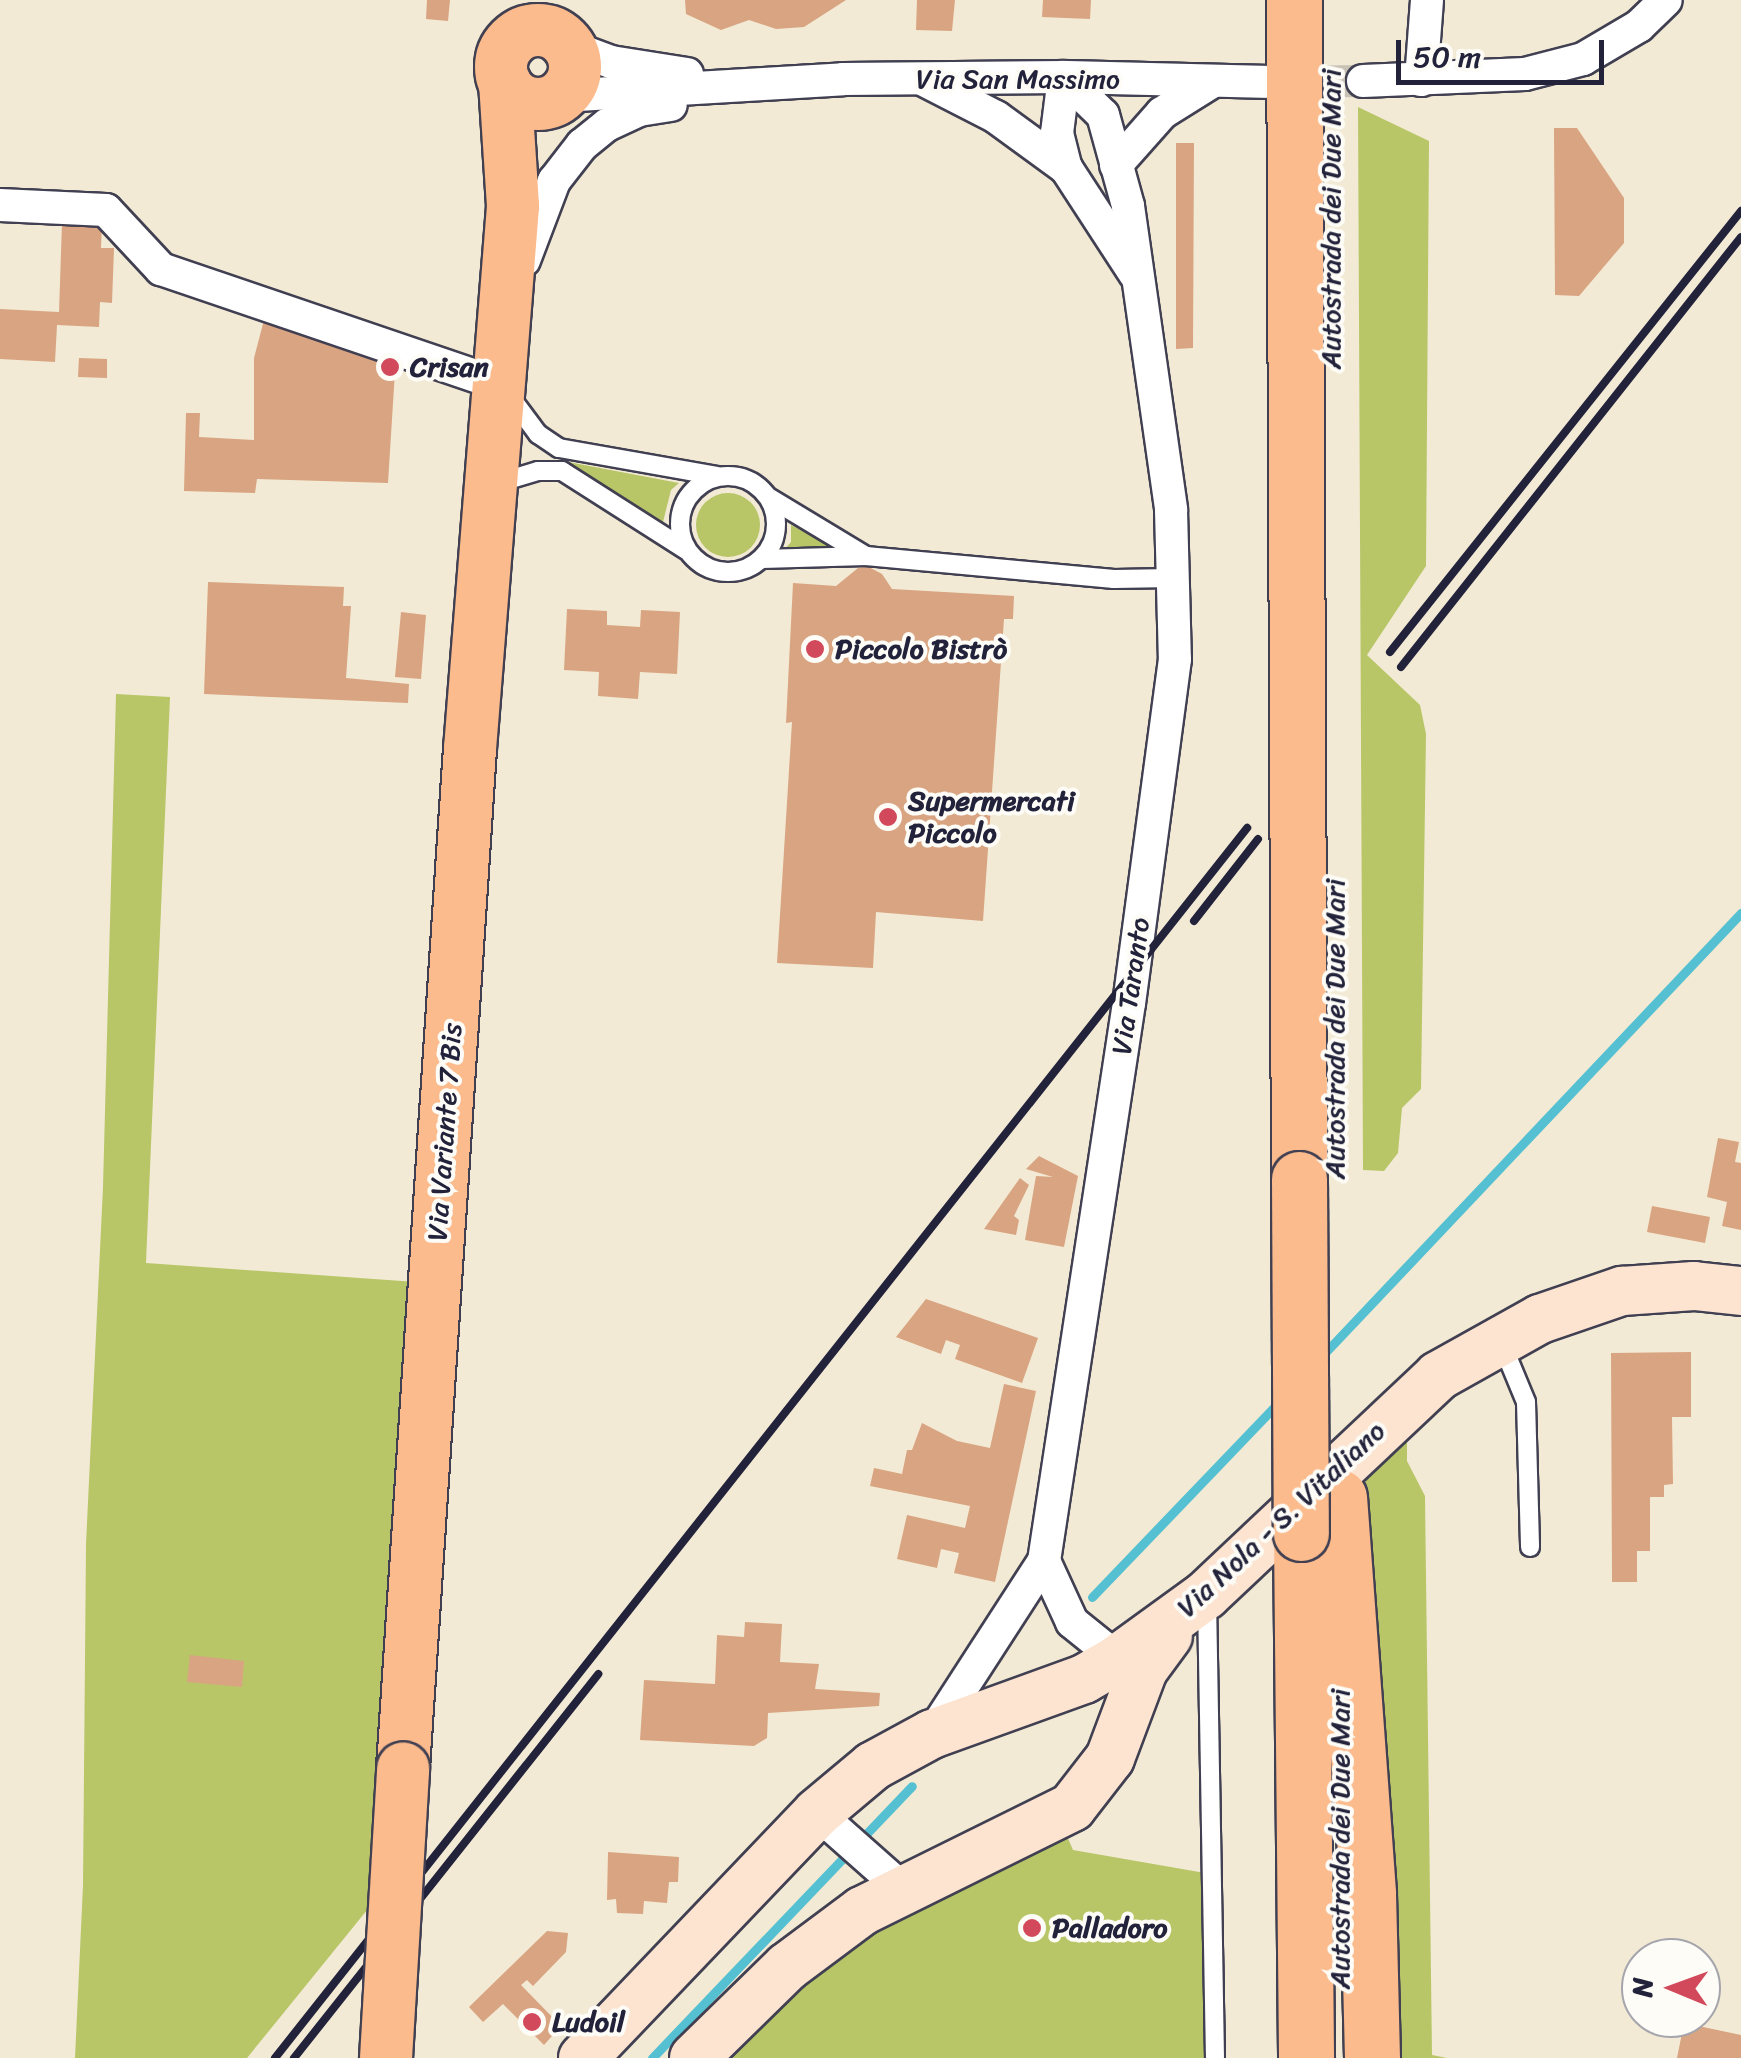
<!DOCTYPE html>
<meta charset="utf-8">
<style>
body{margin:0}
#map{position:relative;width:1741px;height:2058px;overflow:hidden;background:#f2ead4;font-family:Sriracha,sans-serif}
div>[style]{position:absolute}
.green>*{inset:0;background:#b8c668}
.round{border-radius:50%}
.stream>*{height:9px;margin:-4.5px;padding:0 4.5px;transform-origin:4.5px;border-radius:4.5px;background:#55c0d1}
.building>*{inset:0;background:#d9a481}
.street-tunnel>*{height:32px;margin-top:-16px;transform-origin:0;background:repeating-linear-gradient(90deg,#c8c2b5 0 32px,transparent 0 48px)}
.roads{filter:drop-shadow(2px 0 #414052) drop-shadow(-2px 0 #414052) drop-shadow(0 2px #414052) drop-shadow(0 -2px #414052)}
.lane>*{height:18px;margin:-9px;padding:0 9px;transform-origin:9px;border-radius:9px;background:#fff}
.lane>.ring{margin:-9px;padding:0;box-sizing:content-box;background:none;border:18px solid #fff;border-radius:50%}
.street>*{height:32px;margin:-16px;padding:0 16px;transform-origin:16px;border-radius:16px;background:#fff}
.secondary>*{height:48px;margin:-24px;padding:0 24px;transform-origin:24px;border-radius:24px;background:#fde4d1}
.primary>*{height:52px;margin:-26px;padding:0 26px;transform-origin:26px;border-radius:26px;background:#fbbb8d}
.primary>.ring{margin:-26px;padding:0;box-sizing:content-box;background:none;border:52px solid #fbbb8d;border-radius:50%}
.highway>*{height:55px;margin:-27.5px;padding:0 27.5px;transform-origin:27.5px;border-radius:27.5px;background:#fbbb8d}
.rail>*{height:8px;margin:-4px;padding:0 4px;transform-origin:4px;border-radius:4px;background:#22223b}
.bridges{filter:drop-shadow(2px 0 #414052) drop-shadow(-2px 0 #414052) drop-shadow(0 2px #414052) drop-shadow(0 -2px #414052)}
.primary-bridge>*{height:52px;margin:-26px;padding:0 26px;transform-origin:26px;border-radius:26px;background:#fbbb8d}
.highway-bridge>*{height:55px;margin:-27.5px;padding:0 27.5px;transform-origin:27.5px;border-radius:27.5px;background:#fbbb8d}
.dots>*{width:28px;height:28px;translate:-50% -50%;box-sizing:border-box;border:5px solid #fdfcf7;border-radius:50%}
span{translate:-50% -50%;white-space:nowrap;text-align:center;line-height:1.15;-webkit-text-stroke:8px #fdfcf7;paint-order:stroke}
.street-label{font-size:28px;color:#22223b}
.poi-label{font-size:28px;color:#22223b;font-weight:700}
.left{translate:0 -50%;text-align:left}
.north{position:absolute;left:1621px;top:1938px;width:100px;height:100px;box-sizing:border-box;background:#fdfcf7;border:2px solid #a5a5ac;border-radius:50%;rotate:271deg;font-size:28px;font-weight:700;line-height:40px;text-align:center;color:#22223b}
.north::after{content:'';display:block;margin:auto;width:35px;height:45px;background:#d1495b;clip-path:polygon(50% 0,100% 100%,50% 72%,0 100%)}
.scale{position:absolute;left:1396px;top:40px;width:208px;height:45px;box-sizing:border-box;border:5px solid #22223b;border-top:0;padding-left:12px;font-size:30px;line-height:35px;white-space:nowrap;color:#22223b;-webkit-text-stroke:8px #fdfcf7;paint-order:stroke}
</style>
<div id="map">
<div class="green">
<div style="clip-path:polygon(1358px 107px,1429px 141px,1426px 566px,1367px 655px,1420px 705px,1426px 734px,1421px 1089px,1402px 1108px,1398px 1153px,1384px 1171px,1363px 1170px)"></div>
<div style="clip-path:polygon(563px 461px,679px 483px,671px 490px,663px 522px)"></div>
<div class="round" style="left:696px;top:493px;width:64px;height:64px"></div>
<div style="clip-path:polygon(791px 525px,835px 547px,784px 550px,791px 542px)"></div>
<div style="clip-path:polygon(116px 694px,170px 697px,146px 1263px,416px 1282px,376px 1899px,247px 2058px,75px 2058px,83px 1885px,86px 1544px,103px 1187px)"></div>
<div style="clip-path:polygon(1401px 1433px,1407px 1441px,1407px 1461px,1425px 1496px,1432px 2055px,1447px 2058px,1388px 2058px,1365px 1463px)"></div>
<div style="clip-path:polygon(1063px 1827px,1073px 1850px,1205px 1873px,1204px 2058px,713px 2058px,820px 1952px)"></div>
</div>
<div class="stream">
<div style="left:1320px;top:1358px;width:613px;rotate:-46.59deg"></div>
<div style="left:1092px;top:1597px;width:270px;rotate:-46.2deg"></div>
<div style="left:652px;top:2058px;width:376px;rotate:-46.3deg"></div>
</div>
<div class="building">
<div style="clip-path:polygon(427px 0,450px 0,448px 21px,426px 19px)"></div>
<div style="clip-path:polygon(685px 0,846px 0,804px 27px,776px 29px,749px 20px,721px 30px,686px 14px)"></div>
<div style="clip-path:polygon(917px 0,955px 0,952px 31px,916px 30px)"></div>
<div style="clip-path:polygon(1043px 0,1091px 0,1090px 19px,1042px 17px)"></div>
<div style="clip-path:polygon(1554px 128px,1577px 128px,1624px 198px,1624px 243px,1579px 296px,1555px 295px)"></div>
<div style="clip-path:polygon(1176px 143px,1194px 143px,1193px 348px,1176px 349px)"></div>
<div style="clip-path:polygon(62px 223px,102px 225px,101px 248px,114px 248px,112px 303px,100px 302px,99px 327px,57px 325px,55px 362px,0 359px,0 309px,59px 312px)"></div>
<div style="clip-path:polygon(264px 320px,396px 355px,388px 483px,257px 479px,255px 493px,184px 491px,186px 413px,200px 413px,199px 437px,254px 440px,254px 358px)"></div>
<div style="clip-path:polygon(79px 358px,107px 359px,107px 378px,78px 377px)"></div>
<div style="clip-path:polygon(867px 566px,882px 574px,892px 589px,1014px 596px,1013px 619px,1004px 619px,983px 921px,876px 912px,873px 968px,777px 963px,792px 722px,786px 723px,793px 583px,836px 586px,858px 568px)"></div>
<div style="clip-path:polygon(208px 582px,344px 587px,343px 606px,351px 606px,346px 678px,409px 684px,408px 703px,204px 694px)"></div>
<div style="clip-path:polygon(567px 609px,607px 611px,607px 625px,640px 627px,641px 610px,680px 612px,677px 674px,640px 672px,638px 699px,598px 696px,599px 672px,564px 670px)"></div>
<div style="clip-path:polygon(401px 612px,426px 615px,421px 679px,395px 677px)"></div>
<div style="clip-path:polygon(1718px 1138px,1739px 1142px,1735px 1162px,1741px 1163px,1741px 1230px,1722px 1226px,1727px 1202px,1707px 1197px)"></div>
<div style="clip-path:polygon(1039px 1156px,1078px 1176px,1064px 1247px,1025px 1240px,1036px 1176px,1053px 1177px,1026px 1169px)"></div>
<div style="clip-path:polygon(1020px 1178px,1029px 1185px,1014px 1216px,1019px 1220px,1016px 1235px,984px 1229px)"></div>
<div style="clip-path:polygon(1652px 1206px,1710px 1217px,1705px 1243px,1647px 1232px)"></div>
<div style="clip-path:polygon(926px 1299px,1038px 1338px,1022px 1383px,955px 1359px,960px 1345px,946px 1340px,941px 1354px,896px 1337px)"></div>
<div style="clip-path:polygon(1691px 1352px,1691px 1417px,1672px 1417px,1673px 1484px,1664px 1485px,1664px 1497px,1650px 1497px,1650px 1551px,1637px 1551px,1637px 1582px,1612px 1582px,1611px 1353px)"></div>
<div style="clip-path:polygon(1004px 1384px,1036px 1391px,995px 1582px,954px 1573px,959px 1553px,941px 1549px,937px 1568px,897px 1559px,907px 1515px,965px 1528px,970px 1506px,870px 1486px,874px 1468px,902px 1474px,907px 1450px,912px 1450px,922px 1423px,957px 1441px,990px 1448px)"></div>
<div style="clip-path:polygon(745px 1622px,782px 1624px,780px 1662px,819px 1664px,815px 1689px,880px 1693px,879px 1706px,768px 1713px,767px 1738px,754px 1746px,640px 1740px,644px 1680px,715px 1684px,717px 1635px,744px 1637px)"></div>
<div style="clip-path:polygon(190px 1655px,244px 1661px,242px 1687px,187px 1682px)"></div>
<div style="clip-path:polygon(608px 1852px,679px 1857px,678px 1882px,669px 1882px,667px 1903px,644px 1901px,643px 1914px,617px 1913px,616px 1899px,607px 1900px)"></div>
<div style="clip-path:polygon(547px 1931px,568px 1933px,566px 1952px,533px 1986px,527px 1980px,521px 1985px,561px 2026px,544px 2045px,503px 2004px,483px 2022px,469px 2007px)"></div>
<div style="clip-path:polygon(1684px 2023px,1741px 2035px,1741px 2058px,1677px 2058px)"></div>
</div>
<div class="street-tunnel">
<div style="left:1278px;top:82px;width:85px;rotate:-0.7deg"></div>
</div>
<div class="roads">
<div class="lane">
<div style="left:509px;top:395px;width:49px;rotate:53.4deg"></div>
<div style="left:538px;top:434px;width:25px;rotate:34deg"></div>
<div style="left:559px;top:448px;width:160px;rotate:10deg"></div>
<div class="ring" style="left:680px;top:476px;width:78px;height:78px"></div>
<div style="left:498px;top:483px;width:42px;rotate:-16.7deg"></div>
<div style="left:538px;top:471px;width:24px"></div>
<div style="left:562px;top:471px;width:147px;rotate:32.5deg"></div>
<div style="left:866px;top:556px;width:249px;rotate:5.3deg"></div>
<div style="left:1114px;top:579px;width:59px;rotate:-1deg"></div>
<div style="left:762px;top:559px;width:104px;rotate:-1.7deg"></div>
<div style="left:866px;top:556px;width:112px;rotate:-148.9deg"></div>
<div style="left:1502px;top:1344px;width:63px;rotate:67.5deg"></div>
<div style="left:1526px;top:1402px;width:145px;rotate:88.4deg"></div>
<div style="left:1207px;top:1600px;width:458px;rotate:89deg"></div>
</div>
<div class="street">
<div style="left:568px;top:46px;width:46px;rotate:20.4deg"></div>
<div style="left:611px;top:62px;width:77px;rotate:9deg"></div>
<div style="left:1064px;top:77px;width:54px;rotate:44.3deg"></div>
<div style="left:1103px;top:115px;width:94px;rotate:74.6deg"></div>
<div style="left:1128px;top:206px;width:307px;rotate:81.9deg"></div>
<div style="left:1171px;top:510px;width:149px;rotate:88.5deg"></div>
<div style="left:1175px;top:659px;width:347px;rotate:97.6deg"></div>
<div style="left:1129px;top:1003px;width:564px;rotate:98.66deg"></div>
<div style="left:1044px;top:1561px;width:67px;rotate:65.3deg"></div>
<div style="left:1072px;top:1622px;width:59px;rotate:38.8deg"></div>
<div style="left:1064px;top:77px;width:56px;rotate:97.1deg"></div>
<div style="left:1057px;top:133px;width:36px;rotate:76deg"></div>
<div style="left:1066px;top:168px;width:126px;rotate:56.9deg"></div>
<div style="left:1421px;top:80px;width:80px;rotate:-85.7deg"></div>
<div style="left:926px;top:81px;width:79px;rotate:27.2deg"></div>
<div style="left:996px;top:117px;width:87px;rotate:36.1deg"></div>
<div style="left:1363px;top:81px;width:162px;rotate:-2.5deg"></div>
<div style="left:1525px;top:74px;width:60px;rotate:-14.5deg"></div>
<div style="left:1583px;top:59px;width:65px;rotate:-30.5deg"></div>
<div style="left:1639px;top:26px;width:37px;rotate:-44deg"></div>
<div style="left:561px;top:96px;width:283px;rotate:-3.4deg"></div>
<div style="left:843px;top:79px;width:221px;rotate:-0.5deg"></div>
<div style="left:1064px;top:77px;width:201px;rotate:1.4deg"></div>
<div style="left:1116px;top:165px;width:69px;rotate:-48.5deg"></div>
<div style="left:1162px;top:113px;width:60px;rotate:-32.1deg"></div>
<div style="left:0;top:205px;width:106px;rotate:2.7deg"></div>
<div style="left:106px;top:210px;width:81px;rotate:47deg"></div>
<div style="left:161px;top:269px;width:360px;rotate:18.8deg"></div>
<div style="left:524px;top:260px;width:85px;rotate:-69.2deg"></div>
<div style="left:554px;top:181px;width:46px;rotate:-52.1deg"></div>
<div style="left:582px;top:145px;width:32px;rotate:-39deg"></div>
<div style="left:607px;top:125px;width:35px;rotate:-25deg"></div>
<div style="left:639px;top:110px;width:32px;rotate:-9deg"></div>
<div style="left:932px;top:1734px;width:206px;rotate:-57.1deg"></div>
<div style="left:817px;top:1813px;width:115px;rotate:41.5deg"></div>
</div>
<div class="secondary">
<div style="left:583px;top:2058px;width:339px;rotate:-46.3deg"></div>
<div style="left:817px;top:1813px;width:73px;rotate:-40deg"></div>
<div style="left:873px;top:1766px;width:67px;rotate:-28.5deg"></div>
<div style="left:932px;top:1734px;width:162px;rotate:-19.9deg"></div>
<div style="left:1084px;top:1679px;width:39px;rotate:-30deg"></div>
<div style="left:1118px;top:1659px;width:109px;rotate:-36deg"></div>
<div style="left:1206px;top:1595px;width:319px;rotate:-43.3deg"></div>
<div style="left:1438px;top:1376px;width:117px;rotate:-29.2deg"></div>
<div style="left:1540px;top:1319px;width:87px;rotate:-18.9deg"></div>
<div style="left:1622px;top:1291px;width:72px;rotate:-4deg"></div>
<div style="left:1694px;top:1286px;width:47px;rotate:6.1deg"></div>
<div style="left:694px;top:2058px;width:130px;rotate:-44.4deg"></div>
<div style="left:787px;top:1967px;width:94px;rotate:-36.7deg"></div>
<div style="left:862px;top:1911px;width:234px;rotate:-26.3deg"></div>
<div style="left:1072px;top:1807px;width:62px;rotate:-52.2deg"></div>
<div style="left:1110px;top:1758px;width:94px;rotate:-69.4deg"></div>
<div style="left:1143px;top:1670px;width:42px;rotate:-53.7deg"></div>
</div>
<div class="primary">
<div class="ring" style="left:501px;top:30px;width:22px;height:22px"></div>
<div style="left:403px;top:1768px;width:1021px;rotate:-86.24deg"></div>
<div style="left:470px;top:749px;width:545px;rotate:-85.47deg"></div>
<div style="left:513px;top:206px;width:123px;rotate:-93.7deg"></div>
</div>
<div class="highway">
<div style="left:1294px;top:0;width:1179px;rotate:89.76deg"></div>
<div style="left:1339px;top:1497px;width:398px;rotate:85.8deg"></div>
<div style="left:1368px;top:1894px;width:164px;rotate:88.6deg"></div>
<div style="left:1301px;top:1533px;width:525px;rotate:89.45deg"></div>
</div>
</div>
<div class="rail">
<div style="left:1390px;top:652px;width:564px;rotate:-51.48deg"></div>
<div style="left:1401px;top:667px;width:548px;rotate:-51.67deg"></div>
<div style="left:1194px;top:921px;width:104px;rotate:-52deg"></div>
<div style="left:275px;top:2058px;width:1568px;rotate:-51.68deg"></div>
<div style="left:294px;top:2058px;width:490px;rotate:-51.6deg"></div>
</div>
<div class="bridges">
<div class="primary-bridge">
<div style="left:386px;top:2058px;width:290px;rotate:-86.6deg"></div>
</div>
<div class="highway-bridge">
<div style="left:1299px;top:1179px;width:354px;rotate:89.7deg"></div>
</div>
</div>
<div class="dots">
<div style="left:390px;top:367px;background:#d1495b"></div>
<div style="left:815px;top:649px;background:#d1495b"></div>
<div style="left:888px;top:817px;background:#d1495b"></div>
<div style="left:1032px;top:1928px;background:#d1495b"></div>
<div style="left:532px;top:2022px;background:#d1495b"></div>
</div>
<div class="street-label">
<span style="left:1018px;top:79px">Via San Massimo</span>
<span style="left:1331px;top:219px;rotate:-90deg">Autostrada dei Due Mari</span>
<span style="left:1131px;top:986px;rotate:-82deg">Via Taranto</span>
<span style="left:1335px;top:1029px;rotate:-90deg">Autostrada dei Due Mari</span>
<span style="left:445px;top:1132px;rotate:-86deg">Via Variante 7 Bis</span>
<span style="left:1281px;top:1519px;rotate:-43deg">Via Nola - S. Vitaliano</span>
<span style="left:1340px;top:1839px;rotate:-90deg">Autostrada dei Due Mari</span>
</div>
<div class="poi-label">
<span class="left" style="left:410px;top:367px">Crisan</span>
<span class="left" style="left:835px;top:649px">Piccolo Bistrò</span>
<span class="left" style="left:908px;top:817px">Supermercati<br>Piccolo</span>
<span class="left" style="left:1052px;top:1928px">Palladoro</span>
<span class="left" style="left:552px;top:2022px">Ludoil</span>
</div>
<div class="north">N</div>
<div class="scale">50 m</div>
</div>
